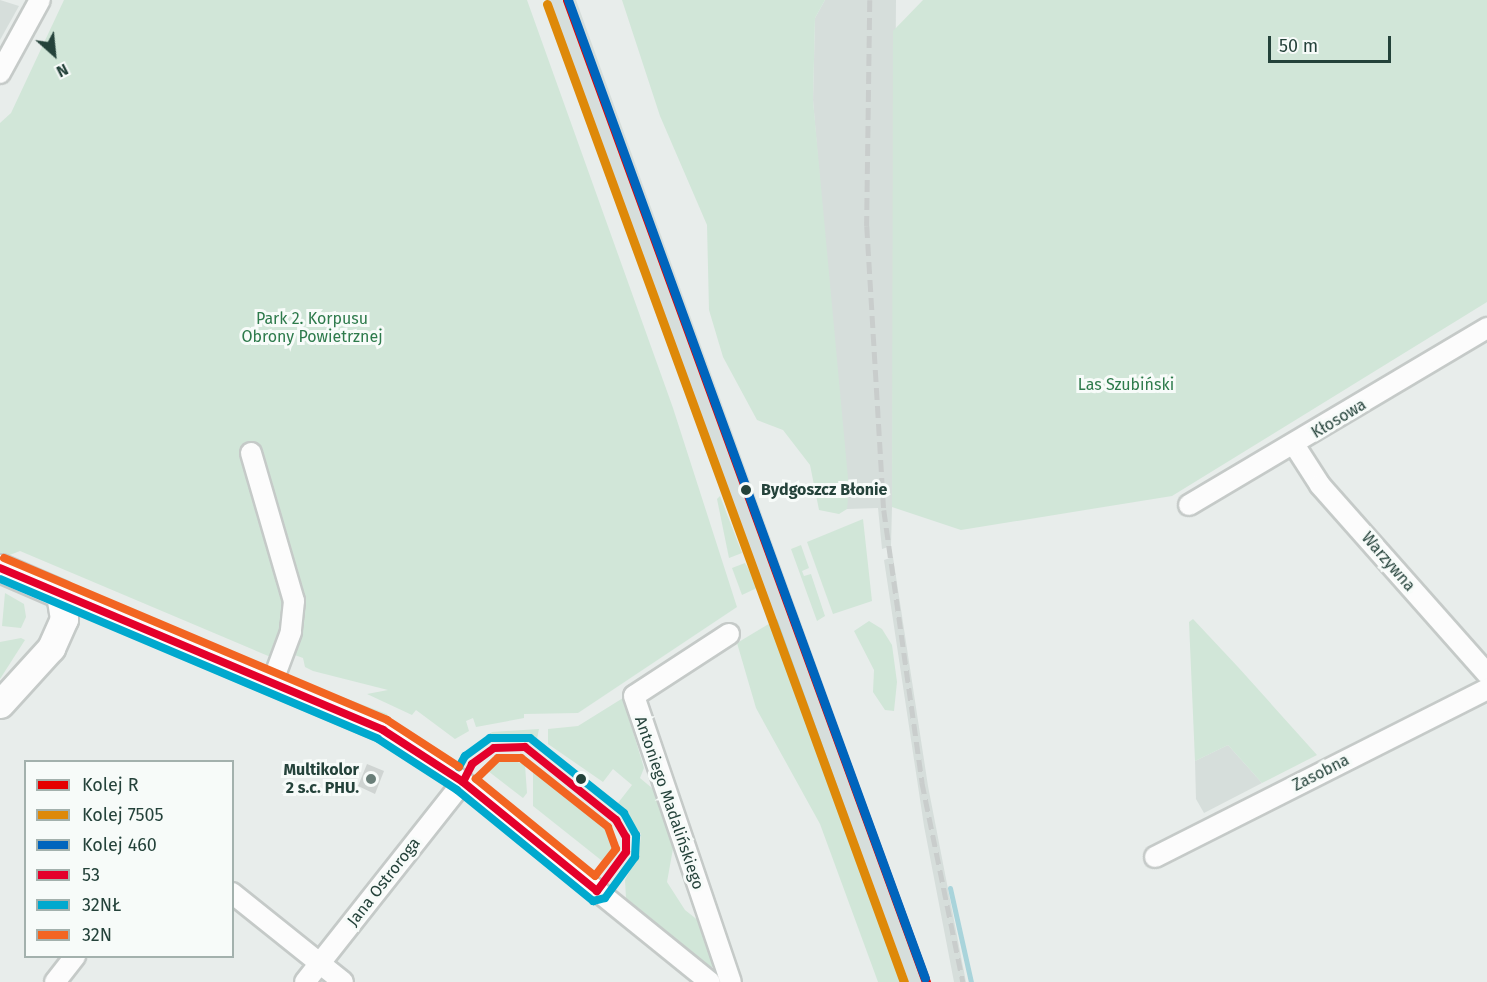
<!DOCTYPE html>
<meta charset="utf-8">
<style>
body{margin:0}
#map{position:relative;width:1487px;height:982px;overflow:hidden;background:#e8edeb;font-family:"Fira Sans",sans-serif}
div>[style]{position:absolute}
.built>*{inset:0;background:#d6dedb}
.green>*{inset:0;background:#d1e6d8}
.stream>*{height:5px;margin:-2.5px;padding:0 2.5px;transform-origin:2.5px;border-radius:2.5px;background:#a9d4db}
.building>*{inset:0;background:#cfd4d2}
.roads{filter:drop-shadow(2px 0 #c5cac8) drop-shadow(-2px 0 #c5cac8) drop-shadow(0 2px #c5cac8) drop-shadow(0 -2px #c5cac8)}
.street>*{height:20px;margin:-10px;padding:0 10px;transform-origin:10px;border-radius:10px;background:#fcfcfc}
.secondary>*{height:27px;margin:-13.5px;padding:0 13.5px;transform-origin:13.5px;border-radius:13.5px;background:#fcfcfc}
.rail>*{height:4.5px;margin-top:-2.25px;transform-origin:0;background:repeating-linear-gradient(90deg,#c9cdcc 0 12px,transparent 0 18px)}
.bus-1>*{height:8px;margin:-4px;padding:0 4px;transform-origin:4px;border-radius:4px;background:#e4002b}
.bus-2>*{height:8px;margin:-4px;padding:0 4px;transform-origin:4px;border-radius:4px;background:#00a9ce}
.bus-3>*{height:8px;margin:-4px;padding:0 4px;transform-origin:4px;border-radius:4px;background:#f26522}
.rail-1>*{height:9px;margin:-4.5px;padding:0 4.5px;transform-origin:4.5px;border-radius:4.5px;background:#e50000}
.rail-2>*{height:9px;margin:-4.5px;padding:0 4.5px;transform-origin:4.5px;border-radius:4.5px;background:#de8909}
.rail-3>*{height:9px;margin:-4.5px;padding:0 4.5px;transform-origin:4.5px;border-radius:4.5px;background:#0065bd}
.dots>*{width:16px;height:16px;translate:-50% -50%;box-sizing:border-box;border:3px solid #f7fbf9;border-radius:50%}
span{translate:-50% -50%;white-space:nowrap;text-align:center;line-height:1.15;-webkit-text-stroke:6px #f7fbf9;paint-order:stroke}
.park-label{font-size:16px;color:#2d7a4b}
.street-label{font-size:16px;color:#24423a}
.stop-label{font-size:16px;color:#24423a;font-weight:700}
.left{translate:0 -50%;text-align:left}
.poi-label{font-size:16px;color:#24423a;font-weight:700}
.right{translate:-100% -50%;text-align:right}
.legend{position:absolute;left:24px;top:760px;width:210px;height:198px;box-sizing:border-box;background:#f7fbf9;border:2px solid #a3b1ad;margin:0;padding:8px 10px;list-style:none;font-size:18px;color:#24423a}
.legend li{display:flex;align-items:center;gap:12px;height:30px}
.legend b{width:30px;border:2px solid #a3b1ad}
.north{position:absolute;left:24px;top:24px;width:60px;height:60px;-webkit-text-stroke:4px #f7fbf9;paint-order:stroke;rotate:153deg;font-size:16px;font-weight:700;line-height:24px;text-align:center;color:#24423a}
.north::after{content:'';display:block;margin:auto;width:21px;height:27px;background:#24423a;clip-path:polygon(50% 0,100% 100%,50% 72%,0 100%)}
.scale{position:absolute;left:1268px;top:36px;width:123px;height:27px;box-sizing:border-box;border:3px solid #24423a;border-top:0;padding-left:8px;font-size:18px;line-height:21px;white-space:nowrap;color:#24423a;-webkit-text-stroke:4px #f7fbf9;paint-order:stroke}
</style>
<div id="map">
<div class="built">
<div style="clip-path:polygon(0 0,19px 6px,0 40px)"></div>
<div style="clip-path:polygon(548px 0,576px 0,931px 982px,909px 982px)"></div>
<div style="clip-path:polygon(825px 0,896px 0,892px 507px,891px 546px,882px 549px,878px 508px,847px 509px,813px 100px,815px 18px)"></div>
<div style="clip-path:polygon(893px 557px,928px 786px,966px 982px,954px 982px,924px 826px,884px 560px)"></div>
<div style="clip-path:polygon(1228px 745px,1262px 783px,1204px 813px,1196px 799px,1195px 761px)"></div>
</div>
<div class="green">
<div style="clip-path:polygon(64px 0,527px 0,673px 408px,737px 607px,578px 713px,524px 714px,524px 718px,476px 727px,473px 718px,466px 721px,469px 731px,455px 739px,416px 710px,412px 715px,367px 694px,388px 690px,313px 671px,305px 667px,303px 658px,278px 649px,273px 658px,20px 551px,7px 556px,0 554px,0 123px,11px 113px)"></div>
<div style="clip-path:polygon(622px 0,825px 0,815px 18px,813px 100px,849px 489px,847px 509px,839px 514px,819px 510px,810px 465px,783px 430px,757px 420px,723px 357px,709px 310px,707px 225px,660px 116px)"></div>
<div style="clip-path:polygon(923px 0,1487px 0,1487px 302px,1172px 496px,961px 530px,892px 507px,893px 31px)"></div>
<div style="clip-path:polygon(720px 496px,742px 553px,729px 558px,717px 499px)"></div>
<div style="clip-path:polygon(863px 519px,872px 601px,833px 614px,807px 542px)"></div>
<div style="clip-path:polygon(801px 545px,809px 568px,802px 571px,804px 576px,811px 574px,825px 616px,817px 621px,791px 549px)"></div>
<div style="clip-path:polygon(745px 563px,759px 587px,742px 595px,732px 568px)"></div>
<div style="clip-path:polygon(5px 593px,24px 604px,26px 617px,21px 628px,2px 626px)"></div>
<div style="clip-path:polygon(115px 601px,137px 614px,265px 667px,111px 608px)"></div>
<div style="clip-path:polygon(1193px 619px,1238px 667px,1317px 755px,1262px 783px,1228px 745px,1195px 761px,1189px 622px)"></div>
<div style="clip-path:polygon(869px 621px,882px 629px,892px 645px,897px 682px,894px 711px,885px 710px,873px 692px,874px 670px,854px 631px)"></div>
<div style="clip-path:polygon(772px 622px,814px 739px,900px 982px,878px 982px,820px 824px,756px 708px,737px 643px)"></div>
<div style="clip-path:polygon(21px 638px,25px 640px,0 679px,0 642px)"></div>
<div style="clip-path:polygon(287px 676px,387px 714px,389px 719px,291px 681px)"></div>
<div style="clip-path:polygon(623px 698px,644px 768px,640px 778px,659px 794px,674px 843px,667px 882px,685px 910px,704px 925px,717px 963px,712px 967px,707px 968px,630px 909px,633px 904px,626px 898px,625px 880px,639px 853px,641px 834px,618px 803px,632px 785px,613px 769px,603px 782px,548px 744px,548px 729px,578px 726px)"></div>
<div style="clip-path:polygon(539px 729px,536px 744px,516px 735px,482px 741px,492px 732px)"></div>
<div style="clip-path:polygon(510px 759px,525px 765px,527px 793px,523px 798px,488px 771px,496px 762px)"></div>
<div style="clip-path:polygon(533px 765px,614px 834px,615px 850px,606px 864px,533px 806px)"></div>
</div>
<div class="stream">
<div style="left:775px;top:621px;width:384px;rotate:70.2deg"></div>
<div style="left:950px;top:888px;width:96px;rotate:77.4deg"></div>
</div>
<div class="building">
<div style="clip-path:polygon(367px 764px,384px 771px,375px 794px,358px 786px)"></div>
</div>
<div class="roads">
<div class="street">
<div style="left:0;top:73px;width:83px;rotate:-61.3deg"></div>
<div style="left:1295px;top:446px;width:46px;rotate:57.3deg"></div>
<div style="left:1320px;top:485px;width:252px;rotate:48.5deg"></div>
<div style="left:251px;top:453px;width:154px;rotate:73.8deg"></div>
<div style="left:294px;top:601px;width:31px;rotate:96deg"></div>
<div style="left:291px;top:632px;width:54px;rotate:110.4deg"></div>
<div style="left:1189px;top:505px;width:347px;rotate:-30.7deg"></div>
<div style="left:60px;top:594px;width:361px;rotate:23deg"></div>
<div style="left:392px;top:735px;width:85px;rotate:33.5deg"></div>
<div style="left:463px;top:782px;width:318px;rotate:39deg"></div>
<div style="left:729px;top:634px;width:113px;rotate:146.9deg"></div>
<div style="left:634px;top:696px;width:302px;rotate:71.3deg"></div>
<div style="left:1155px;top:857px;width:372px;rotate:-26.8deg"></div>
<div style="left:232px;top:893px;width:142px;rotate:38.7deg"></div>
<div style="left:55px;top:982px;width:33px;rotate:-52deg"></div>
<div style="left:305px;top:982px;width:255px;rotate:-51.7deg"></div>
</div>
<div class="secondary">
<div style="left:0;top:568px;width:65px;rotate:23.4deg"></div>
<div style="left:0;top:704px;width:76px;rotate:-47.7deg"></div>
<div style="left:51px;top:648px;width:32px;rotate:-66deg"></div>
<div style="left:64px;top:619px;width:25px;rotate:-99deg"></div>
</div>
</div>
<div class="rail">
<div style="left:870px;top:0;width:226px;rotate:90.8deg"></div>
<div style="left:867px;top:226px;width:285px;rotate:86.6deg"></div>
<div style="left:884px;top:510px;width:275px;rotate:82deg"></div>
<div style="left:922px;top:782px;width:204px;rotate:78.4deg"></div>
</div>
<div class="bus-1">
<div style="left:0;top:568px;width:416px;rotate:22.9deg"></div>
<div style="left:383px;top:730px;width:95px;rotate:33deg"></div>
<div style="left:525px;top:747px;width:117px;rotate:38.7deg"></div>
<div style="left:616px;top:820px;width:20px;rotate:60deg"></div>
<div style="left:626px;top:837px;width:15px;rotate:90deg"></div>
<div style="left:626px;top:852px;width:49px;rotate:126.6deg"></div>
<div style="left:597px;top:891px;width:173px;rotate:-140.9deg"></div>
<div style="left:463px;top:782px;width:20px;rotate:-63deg"></div>
<div style="left:472px;top:764px;width:27px;rotate:-36deg"></div>
<div style="left:494px;top:748px;width:31px;rotate:-2deg"></div>
</div>
<div class="bus-2">
<div style="left:0;top:579px;width:410px;rotate:22.9deg"></div>
<div style="left:378px;top:739px;width:94px;rotate:32.8deg"></div>
<div style="left:457px;top:790px;width:176px;rotate:39.2deg"></div>
<div style="left:593px;top:901px;width:12px;rotate:-14deg"></div>
<div style="left:605px;top:898px;width:51px;rotate:-53.8deg"></div>
<div style="left:635px;top:857px;width:22px;rotate:-87deg"></div>
<div style="left:636px;top:835px;width:25px;rotate:-119deg"></div>
<div style="left:624px;top:813px;width:120px;rotate:-141.4deg"></div>
<div style="left:530px;top:738px;width:40px;rotate:180deg"></div>
<div style="left:490px;top:738px;width:31px;rotate:144deg"></div>
<div style="left:465px;top:756px;width:13px;rotate:119deg"></div>
</div>
<div class="bus-3">
<div style="left:4px;top:558px;width:416px;rotate:22.9deg"></div>
<div style="left:387px;top:720px;width:86px;rotate:33.1deg"></div>
<div style="left:498px;top:758px;width:23px"></div>
<div style="left:521px;top:758px;width:111px;rotate:38.4deg"></div>
<div style="left:608px;top:827px;width:23px;rotate:70deg"></div>
<div style="left:616px;top:849px;width:34px;rotate:128deg"></div>
<div style="left:595px;top:876px;width:154px;rotate:-140.8deg"></div>
<div style="left:476px;top:779px;width:30px;rotate:-44deg"></div>
</div>
<div class="rail-1">
<div style="left:567px;top:0;width:1046px;rotate:69.92deg"></div>
</div>
<div class="rail-2">
<div style="left:547px;top:4px;width:1041px;rotate:69.95deg"></div>
</div>
<div class="rail-3">
<div style="left:568px;top:0;width:1041px;rotate:69.95deg"></div>
</div>
<div class="dots">
<div style="left:746px;top:490px;background:#24423a"></div>
<div style="left:371px;top:779px;background:#697e78"></div>
<div style="left:581px;top:779px;background:#24423a"></div>
</div>
<div class="park-label">
<span style="left:312px;top:328px">Park 2. Korpusu<br>Obrony Powietrznej</span>
<span style="left:1126px;top:385px">Las Szubiński</span>
</div>
<div class="street-label">
<span style="left:1339px;top:419px;rotate:-31deg">Kłosowa</span>
<span style="left:1388px;top:562px;rotate:49deg">Warzywna</span>
<span style="left:1321px;top:773px;rotate:-27deg">Zasobna</span>
<span style="left:669px;top:803px;rotate:71deg">Antoniego Madalińskiego</span>
<span style="left:384px;top:882px;rotate:-52deg">Jana Ostroroga</span>
</div>
<div class="stop-label">
<span class="left" style="left:761px;top:490px">Bydgoszcz Błonie</span>
</div>
<div class="poi-label">
<span class="right" style="left:359px;top:779px">Multikolor<br>2 s.c. PHU.</span>
</div>
<ul class="legend">
<li><b style="height:8px;background:#e50000"></b>Kolej R</li>
<li><b style="height:8px;background:#de8909"></b>Kolej 7505</li>
<li><b style="height:8px;background:#0065bd"></b>Kolej 460</li>
<li><b style="height:8px;background:#e4002b"></b>53</li>
<li><b style="height:8px;background:#00a9ce"></b>32NŁ</li>
<li><b style="height:8px;background:#f26522"></b>32N</li>
</ul>
<div class="north">N</div>
<div class="scale">50 m</div>
</div>
